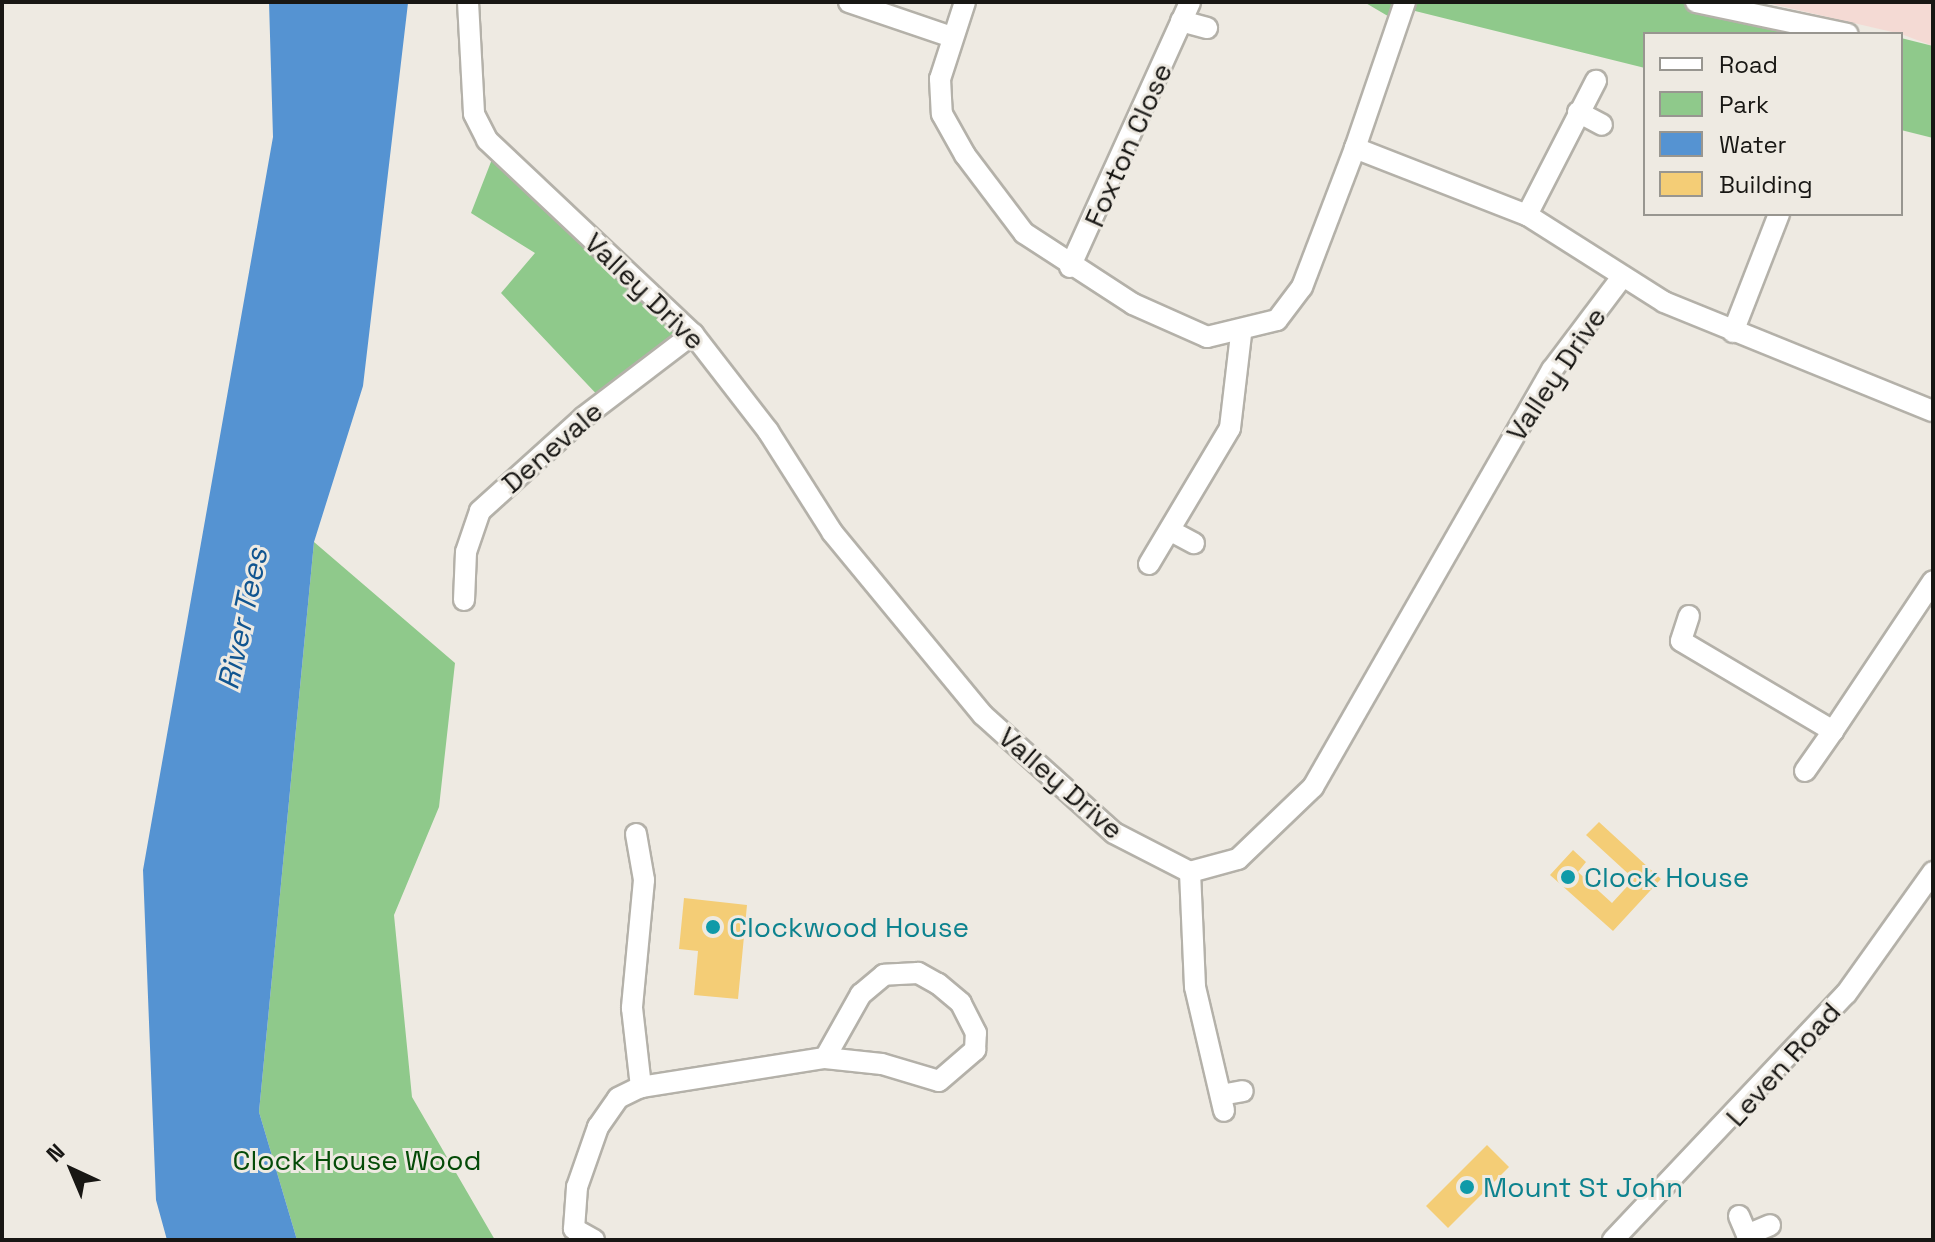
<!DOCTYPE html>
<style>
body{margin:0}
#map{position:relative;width:1935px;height:1242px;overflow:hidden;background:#eeeae2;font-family:"Space Grotesk",sans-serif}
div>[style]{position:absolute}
.education>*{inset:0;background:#f4dad4}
.green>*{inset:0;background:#8fc98b}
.water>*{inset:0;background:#5593d2}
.building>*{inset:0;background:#f4cd76}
.roads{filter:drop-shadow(2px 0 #b4b1a9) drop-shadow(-2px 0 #b4b1a9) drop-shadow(0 2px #b4b1a9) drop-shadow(0 -2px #b4b1a9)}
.street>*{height:20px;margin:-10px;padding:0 10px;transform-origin:10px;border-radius:10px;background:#fff}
.dots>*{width:22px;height:22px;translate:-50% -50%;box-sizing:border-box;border:4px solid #eeeae2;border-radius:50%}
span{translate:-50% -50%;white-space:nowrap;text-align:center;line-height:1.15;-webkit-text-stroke:6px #eeeae2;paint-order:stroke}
.street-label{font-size:28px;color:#181714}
.culture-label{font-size:28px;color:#0d838f}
.left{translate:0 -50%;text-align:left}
.park-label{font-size:28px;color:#054b08}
.water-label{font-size:30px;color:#115590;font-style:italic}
.frame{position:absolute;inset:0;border:4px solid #181714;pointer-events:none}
.legend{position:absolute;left:1643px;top:32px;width:260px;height:184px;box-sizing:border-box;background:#eeeae2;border:2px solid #989690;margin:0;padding:10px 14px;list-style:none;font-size:24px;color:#181714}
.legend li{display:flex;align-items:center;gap:16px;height:40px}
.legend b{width:40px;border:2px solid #989690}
.north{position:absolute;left:32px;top:1130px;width:80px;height:80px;-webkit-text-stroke:6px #eeeae2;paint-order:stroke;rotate:316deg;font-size:22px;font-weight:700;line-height:32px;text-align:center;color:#181714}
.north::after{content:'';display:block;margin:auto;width:28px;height:36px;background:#181714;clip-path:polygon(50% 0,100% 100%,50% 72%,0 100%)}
</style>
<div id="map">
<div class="education">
<div style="clip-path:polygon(1763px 2px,1933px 2px,1933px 46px,1901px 34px)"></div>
</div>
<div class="green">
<div style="clip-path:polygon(1364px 2px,1705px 2px,1849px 34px,1645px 34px,1645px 68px,1403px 8px,1398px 22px)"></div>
<div style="clip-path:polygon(1901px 38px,1933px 46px,1933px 138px,1901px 130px)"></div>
<div style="clip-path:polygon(496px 149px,693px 334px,604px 402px,501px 293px,535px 253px,471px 213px)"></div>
<div style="clip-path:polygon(314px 542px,455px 663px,439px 807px,394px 915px,412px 1097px,495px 1240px,297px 1240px,259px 1112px)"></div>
</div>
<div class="water">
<div style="clip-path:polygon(269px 2px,408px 3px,363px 386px,314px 542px,259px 1112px,297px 1240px,167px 1240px,156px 1200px,143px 870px,273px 137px)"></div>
</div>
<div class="building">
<div style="clip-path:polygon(1599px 822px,1661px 879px,1613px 931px,1550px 875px,1573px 850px,1586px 862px,1578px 872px,1612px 903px,1634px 879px,1586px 835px)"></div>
<div style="clip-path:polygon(684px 898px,747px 905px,738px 999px,694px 995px,698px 951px,679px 949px)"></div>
<div style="clip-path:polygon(1487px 1145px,1509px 1167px,1448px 1228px,1426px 1206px)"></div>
</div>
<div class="roads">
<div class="street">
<div style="left:468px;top:2px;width:112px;rotate:86.9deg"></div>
<div style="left:474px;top:114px;width:29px;rotate:63deg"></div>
<div style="left:487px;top:140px;width:283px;rotate:43.3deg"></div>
<div style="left:693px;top:334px;width:123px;rotate:52.3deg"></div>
<div style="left:768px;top:431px;width:120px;rotate:57.6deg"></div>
<div style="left:832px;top:532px;width:237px;rotate:50.5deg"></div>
<div style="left:983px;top:715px;width:176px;rotate:42deg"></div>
<div style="left:1114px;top:833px;width:85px;rotate:27.2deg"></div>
<div style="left:1190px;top:872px;width:50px;rotate:-15.2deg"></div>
<div style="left:1238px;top:859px;width:104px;rotate:-43.8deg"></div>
<div style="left:1313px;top:787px;width:481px;rotate:-60.2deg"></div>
<div style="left:1552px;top:370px;width:116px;rotate:-53deg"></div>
<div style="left:849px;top:2px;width:109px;rotate:18.8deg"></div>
<div style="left:965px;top:2px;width:81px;rotate:108deg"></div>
<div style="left:940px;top:79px;width:35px;rotate:87deg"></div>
<div style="left:942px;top:114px;width:47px;rotate:60.7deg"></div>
<div style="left:965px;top:155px;width:98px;rotate:52.9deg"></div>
<div style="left:1024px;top:233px;width:130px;rotate:33.1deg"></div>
<div style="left:1133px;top:304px;width:81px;rotate:24deg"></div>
<div style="left:1207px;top:337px;width:72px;rotate:-13.7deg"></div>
<div style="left:1277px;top:320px;width:41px;rotate:-52.9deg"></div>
<div style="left:1302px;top:287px;width:149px;rotate:-69.1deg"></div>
<div style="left:1405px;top:2px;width:154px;rotate:108.9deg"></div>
<div style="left:1355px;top:148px;width:185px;rotate:21.3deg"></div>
<div style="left:1527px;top:215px;width:162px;rotate:32.4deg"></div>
<div style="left:1664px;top:302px;width:290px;rotate:22.1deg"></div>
<div style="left:1696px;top:2px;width:155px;rotate:11.9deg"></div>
<div style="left:1181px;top:21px;width:27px;rotate:15deg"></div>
<div style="left:1578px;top:112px;width:27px;rotate:28deg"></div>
<div style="left:1527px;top:215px;width:151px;rotate:-62.8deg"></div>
<div style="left:1070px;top:267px;width:291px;rotate:-65.6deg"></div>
<div style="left:1733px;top:332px;width:127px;rotate:-68.7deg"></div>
<div style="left:1171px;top:531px;width:26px;rotate:28deg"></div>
<div style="left:1149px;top:564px;width:158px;rotate:-59.2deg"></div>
<div style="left:1230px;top:428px;width:95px;rotate:-83.3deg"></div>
<div style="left:464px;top:600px;width:48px;rotate:-87.6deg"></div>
<div style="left:466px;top:552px;width:43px;rotate:-71.1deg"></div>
<div style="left:480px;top:511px;width:140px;rotate:-42.1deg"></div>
<div style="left:584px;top:417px;width:137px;rotate:-37.3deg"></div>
<div style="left:1689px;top:616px;width:26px;rotate:108deg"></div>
<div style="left:1681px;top:641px;width:177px;rotate:30.6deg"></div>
<div style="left:1833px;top:731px;width:180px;rotate:-56.3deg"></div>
<div style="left:1805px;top:771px;width:49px;rotate:-55deg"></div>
<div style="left:636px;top:834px;width:47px;rotate:80.1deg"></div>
<div style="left:644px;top:880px;width:129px;rotate:95.4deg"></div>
<div style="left:632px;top:1008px;width:80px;rotate:83.5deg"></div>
<div style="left:1190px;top:872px;width:115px;rotate:87.5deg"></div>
<div style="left:1195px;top:987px;width:127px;rotate:76.8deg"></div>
<div style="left:1221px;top:1095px;width:22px;rotate:-10deg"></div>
<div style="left:1739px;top:1216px;width:26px;rotate:67deg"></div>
<div style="left:1747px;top:1235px;width:25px;rotate:-23deg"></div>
<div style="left:594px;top:1240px;width:23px;rotate:-151deg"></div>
<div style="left:574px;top:1229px;width:42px;rotate:-85.9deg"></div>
<div style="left:577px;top:1187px;width:64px;rotate:-70.7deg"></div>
<div style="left:598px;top:1127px;width:35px;rotate:-55deg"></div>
<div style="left:618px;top:1098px;width:25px;rotate:-26deg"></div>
<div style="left:641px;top:1087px;width:186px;rotate:-9deg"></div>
<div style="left:825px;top:1058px;width:57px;rotate:6deg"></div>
<div style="left:882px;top:1064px;width:59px;rotate:16.6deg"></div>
<div style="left:939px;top:1081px;width:48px;rotate:-40.7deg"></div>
<div style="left:975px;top:1050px;width:17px;rotate:-87deg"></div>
<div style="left:976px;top:1033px;width:34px;rotate:-117deg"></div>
<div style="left:961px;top:1003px;width:30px;rotate:-140deg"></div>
<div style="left:938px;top:984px;width:23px;rotate:-151deg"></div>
<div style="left:918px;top:973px;width:34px;rotate:177deg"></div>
<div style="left:884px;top:975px;width:30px;rotate:140deg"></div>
<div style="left:861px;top:994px;width:73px;rotate:119.4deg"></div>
<div style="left:1613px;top:1240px;width:339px;rotate:-46.6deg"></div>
<div style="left:1846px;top:994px;width:150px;rotate:-54.5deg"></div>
</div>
</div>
<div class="dots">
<div style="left:1568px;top:877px;background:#0f9aa8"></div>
<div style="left:713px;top:927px;background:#0f9aa8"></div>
<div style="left:1467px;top:1187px;background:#0f9aa8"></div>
</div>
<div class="street-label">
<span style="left:1128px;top:145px;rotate:-66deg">Foxton Close</span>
<span style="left:645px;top:291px;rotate:44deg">Valley Drive</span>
<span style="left:1556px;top:374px;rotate:-56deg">Valley Drive</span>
<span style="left:552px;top:447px;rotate:-41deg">Denevale</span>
<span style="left:1061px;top:783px;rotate:41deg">Valley Drive</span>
<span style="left:1783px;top:1064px;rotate:-48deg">Leven Road</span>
</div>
<div class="culture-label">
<span class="left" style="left:1584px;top:877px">Clock House</span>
<span class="left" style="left:729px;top:927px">Clockwood House</span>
<span class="left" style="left:1483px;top:1187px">Mount St John</span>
</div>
<div class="park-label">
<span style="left:357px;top:1160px">Clock House Wood</span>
</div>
<div class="water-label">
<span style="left:243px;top:619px;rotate:-78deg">River Tees</span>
</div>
<div class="frame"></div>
<ul class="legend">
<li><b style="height:10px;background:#fff"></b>Road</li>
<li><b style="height:22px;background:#8fc98b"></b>Park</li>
<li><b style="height:22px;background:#5593d2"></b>Water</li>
<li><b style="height:22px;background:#f4cd76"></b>Building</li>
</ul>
<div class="north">N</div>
</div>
